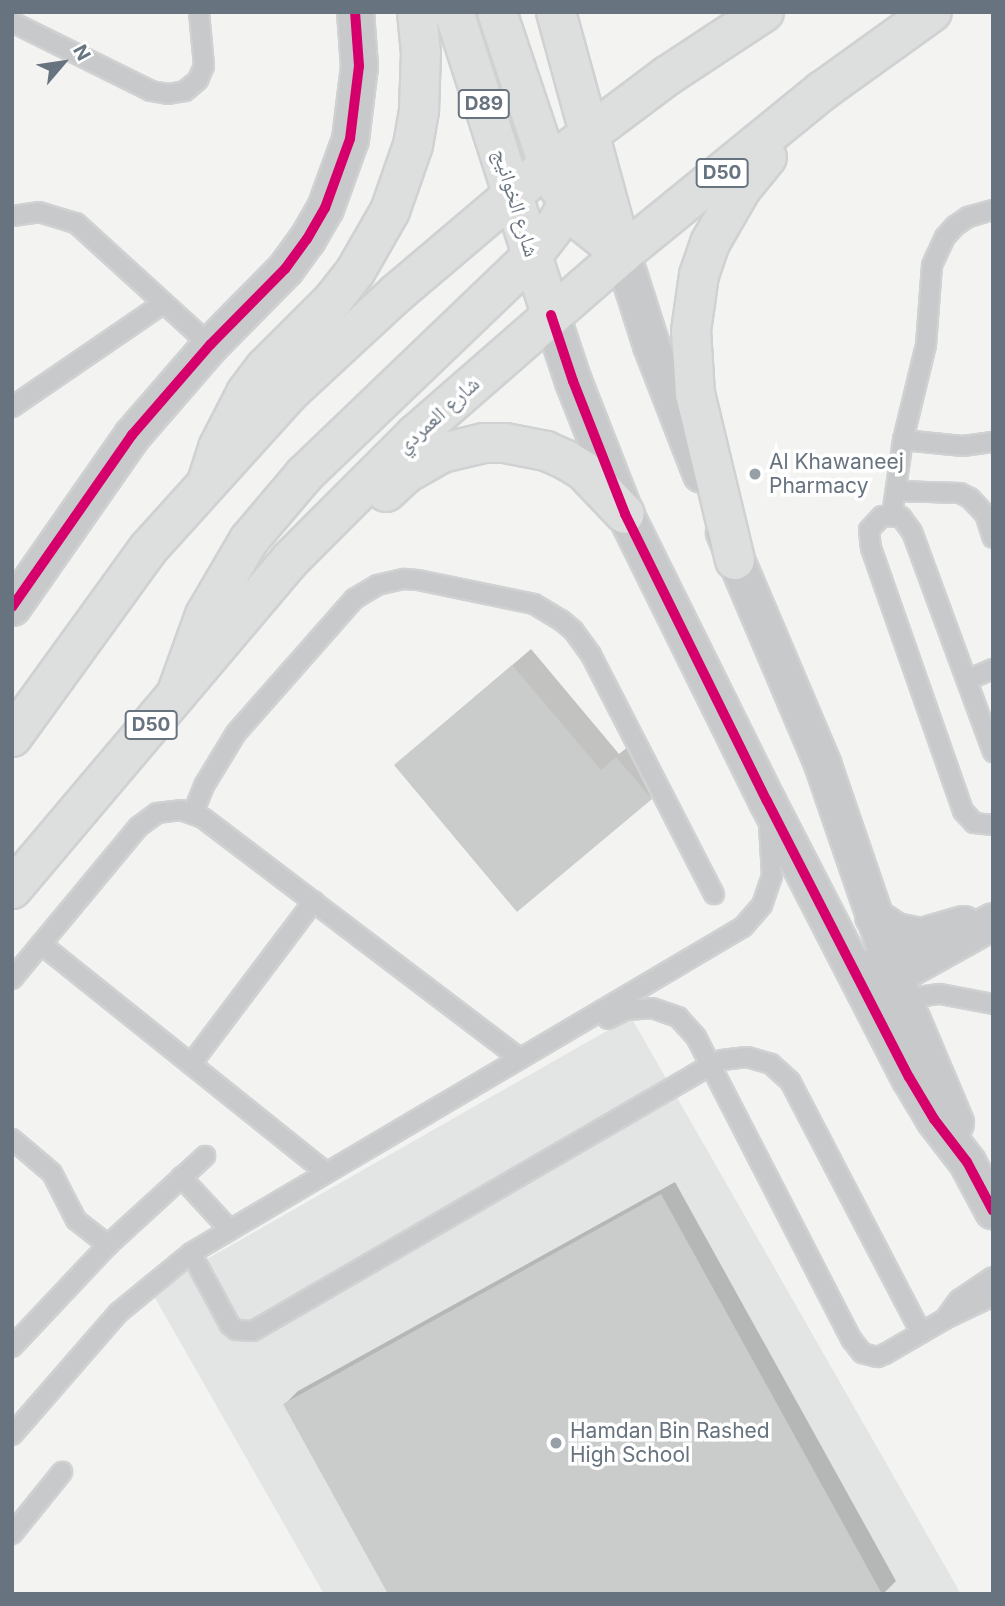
<!DOCTYPE html>
<meta charset="utf-8">
<style>
body{margin:0}
#map{position:relative;width:1005px;height:1606px;overflow:hidden;background:#f3f4f2;font-family:Inter,"Noto Naskh Arabic",sans-serif}
div>[style]{position:absolute}
.built>*{inset:0;background:#e3e5e5}
.shadow>*{inset:0;background:#0003}
.building>*{inset:0;background:#cacccc}
.roads{filter:drop-shadow(2px 0 #d0d1d2) drop-shadow(-2px 0 #d0d1d2) drop-shadow(0 2px #d0d1d2) drop-shadow(0 -2px #d0d1d2)}
.lane>*{height:18px;margin:-9px;padding:0 9px;transform-origin:9px;border-radius:9px;background:#c8c9ca}
.street>*{height:35px;margin:-17.5px;padding:0 17.5px;transform-origin:17.5px;border-radius:17.5px;background:#c8c9ca}
.primary>*{height:38px;margin:-19px;padding:0 19px;transform-origin:19px;border-radius:19px;background:#dddede}
.highway>*{height:38px;margin:-19px;padding:0 19px;transform-origin:19px;border-radius:19px;background:#dddede}
.cycleway>*{height:10px;margin:-5px;padding:0 5px;transform-origin:5px;border-radius:5px;background:#d6006c}
.dots>*{width:19px;height:19px;translate:-50% -50%;box-sizing:border-box;border:4px solid #fff;border-radius:50%}
span{translate:-50% -50%;white-space:nowrap;text-align:center;line-height:1.15;-webkit-text-stroke:7px #fff;paint-order:stroke}
.shield-label span{padding:2px 5px;background:#fff;border:2px solid;border-radius:5px;-webkit-text-stroke-width:0}
.shield-label{font-size:19px;color:#67737f;font-weight:700}
.street-label{font-size:21px;color:#67737f}
.poi-label{font-size:21px;color:#67737f}
.left{translate:0 -50%;text-align:left}
.frame{position:absolute;inset:0;border:14px solid #67737f;pointer-events:none}
.north{position:absolute;left:28px;top:28px;width:70px;height:70px;-webkit-text-stroke:5px #fff;paint-order:stroke;rotate:61deg;font-size:19px;font-weight:700;line-height:28px;text-align:center;color:#67737f}
.north::after{content:'';display:block;margin:auto;width:24px;height:32px;background:#67737f;clip-path:polygon(50% 0,100% 100%,50% 72%,0 100%)}
</style>
<div id="map">
<div class="built">
<div style="clip-path:polygon(631px 1017px,961px 1594px,324px 1594px,151px 1291px)"></div>
</div>
<div class="shadow">
<div style="clip-path:polygon(531px 649px,619px 754px,635px 741px,668px 781px,651px 798px,396px 765px)"></div>
<div style="clip-path:polygon(675px 1182px,896px 1581px,883px 1594px,390px 1594px,285px 1404px,298px 1391px)"></div>
</div>
<div class="building">
<div style="clip-path:polygon(512px 665px,601px 770px,616px 757px,652px 799px,517px 912px,394px 765px)"></div>
<div style="clip-path:polygon(661px 1194px,882px 1594px,388px 1594px,283px 1404px)"></div>
</div>
<div class="roads">
<div class="lane">
<div style="left:12px;top:22px;width:155px;rotate:26.4deg"></div>
<div style="left:151px;top:91px;width:17px;rotate:10deg"></div>
<div style="left:168px;top:94px;width:17px;rotate:-10deg"></div>
<div style="left:185px;top:91px;width:17px;rotate:-40deg"></div>
<div style="left:198px;top:80px;width:15px;rotate:-67deg"></div>
<div style="left:204px;top:66px;width:54px;rotate:-95.3deg"></div>
<div style="left:12px;top:216px;width:27px;rotate:-8deg"></div>
<div style="left:39px;top:212px;width:39px;rotate:17deg"></div>
<div style="left:76px;top:223px;width:181px;rotate:42.3deg"></div>
<div style="left:12px;top:407px;width:184px;rotate:-34.4deg"></div>
<div style="left:903px;top:440px;width:60px;rotate:5.7deg"></div>
<div style="left:963px;top:446px;width:30px;rotate:-8deg"></div>
<div style="left:896px;top:491px;width:64px;rotate:1.8deg"></div>
<div style="left:960px;top:493px;width:11px;rotate:27deg"></div>
<div style="left:970px;top:498px;width:22px;rotate:47deg"></div>
<div style="left:985px;top:514px;width:25px;rotate:72deg"></div>
<div style="left:892px;top:515px;width:76px;rotate:-81.7deg"></div>
<div style="left:903px;top:440px;width:98px;rotate:-76.4deg"></div>
<div style="left:926px;top:345px;width:80px;rotate:-85.7deg"></div>
<div style="left:932px;top:265px;width:31px;rotate:-65deg"></div>
<div style="left:945px;top:237px;width:15px;rotate:-48deg"></div>
<div style="left:955px;top:226px;width:16px;rotate:-35deg"></div>
<div style="left:968px;top:217px;width:26px;rotate:-16deg"></div>
<div style="left:967px;top:680px;width:28px;rotate:-23deg"></div>
<div style="left:993px;top:752px;width:234px;rotate:-110.2deg"></div>
<div style="left:912px;top:532px;width:19px;rotate:-126deg"></div>
<div style="left:901px;top:517px;width:19px;rotate:-177deg"></div>
<div style="left:882px;top:516px;width:19px;rotate:133deg"></div>
<div style="left:869px;top:530px;width:18px;rotate:84deg"></div>
<div style="left:871px;top:548px;width:279px;rotate:70.7deg"></div>
<div style="left:963px;top:811px;width:16px;rotate:47deg"></div>
<div style="left:974px;top:823px;width:19px;rotate:6deg"></div>
<div style="left:193px;top:813px;width:31px;rotate:-68deg"></div>
<div style="left:205px;top:784px;width:60px;rotate:-58.7deg"></div>
<div style="left:236px;top:733px;width:179px;rotate:-48.6deg"></div>
<div style="left:354px;top:599px;width:27px;rotate:-31deg"></div>
<div style="left:377px;top:585px;width:28px;rotate:-13deg"></div>
<div style="left:404px;top:579px;width:14px;rotate:4deg"></div>
<div style="left:418px;top:580px;width:118px;rotate:11.7deg"></div>
<div style="left:534px;top:604px;width:31px;rotate:31deg"></div>
<div style="left:561px;top:620px;width:16px;rotate:40deg"></div>
<div style="left:573px;top:630px;width:31px;rotate:54deg"></div>
<div style="left:591px;top:655px;width:269px;rotate:62.8deg"></div>
<div style="left:41px;top:944px;width:365px;rotate:38.7deg"></div>
<div style="left:12px;top:979px;width:197px;rotate:-50.3deg"></div>
<div style="left:138px;top:827px;width:24px;rotate:-36deg"></div>
<div style="left:157px;top:813px;width:24px;rotate:-7deg"></div>
<div style="left:181px;top:810px;width:23px;rotate:20deg"></div>
<div style="left:203px;top:818px;width:398px;rotate:37.2deg"></div>
<div style="left:903px;top:999px;width:37px;rotate:-8deg"></div>
<div style="left:940px;top:994px;width:54px;rotate:10.7deg"></div>
<div style="left:608px;top:1019px;width:20px;rotate:-27deg"></div>
<div style="left:626px;top:1010px;width:26px;rotate:-4deg"></div>
<div style="left:652px;top:1008px;width:28px;rotate:19deg"></div>
<div style="left:678px;top:1017px;width:27px;rotate:48deg"></div>
<div style="left:696px;top:1037px;width:341px;rotate:62.8deg"></div>
<div style="left:852px;top:1340px;width:16px;rotate:52deg"></div>
<div style="left:862px;top:1353px;width:16px;rotate:15deg"></div>
<div style="left:877px;top:1357px;width:9px;rotate:-21deg"></div>
<div style="left:885px;top:1354px;width:69px;rotate:-30.3deg"></div>
<div style="left:945px;top:1319px;width:53px;rotate:-25.6deg"></div>
<div style="left:191px;top:1064px;width:204px;rotate:-53deg"></div>
<div style="left:12px;top:1139px;width:52px;rotate:40.4deg"></div>
<div style="left:52px;top:1173px;width:53px;rotate:62.9deg"></div>
<div style="left:76px;top:1220px;width:41px;rotate:38deg"></div>
<div style="left:181px;top:1177px;width:71px;rotate:47.3deg"></div>
<div style="left:191px;top:1253px;width:82px;rotate:61.6deg"></div>
<div style="left:230px;top:1325px;width:8px;rotate:40deg"></div>
<div style="left:236px;top:1330px;width:17px;rotate:3deg"></div>
<div style="left:253px;top:1331px;width:530px;rotate:-30.15deg"></div>
<div style="left:711px;top:1065px;width:12px;rotate:-24deg"></div>
<div style="left:722px;top:1060px;width:25px;rotate:-7deg"></div>
<div style="left:747px;top:1057px;width:25px;rotate:16deg"></div>
<div style="left:771px;top:1064px;width:25px;rotate:42deg"></div>
<div style="left:790px;top:1081px;width:284px;rotate:62.5deg"></div>
<div style="left:945px;top:1319px;width:24px;rotate:-54deg"></div>
<div style="left:959px;top:1300px;width:41px;rotate:-34.1deg"></div>
<div style="left:12px;top:1347px;width:140px;rotate:-46.7deg"></div>
<div style="left:108px;top:1245px;width:132px;rotate:-42.5deg"></div>
<div style="left:12px;top:1435px;width:162px;rotate:-49deg"></div>
<div style="left:118px;top:1313px;width:94px;rotate:-39.4deg"></div>
<div style="left:191px;top:1253px;width:641px;rotate:-30.57deg"></div>
<div style="left:743px;top:927px;width:29px;rotate:-49deg"></div>
<div style="left:762px;top:905px;width:31px;rotate:-71deg"></div>
<div style="left:772px;top:876px;width:50px;rotate:-93.4deg"></div>
<div style="left:12px;top:1534px;width:80px;rotate:-51.1deg"></div>
</div>
<div class="street">
<div style="left:622px;top:254px;width:96px;rotate:72.3deg"></div>
<div style="left:651px;top:345px;width:138px;rotate:68.8deg"></div>
<div style="left:551px;top:315px;width:70px;rotate:71.6deg"></div>
<div style="left:573px;top:381px;width:143px;rotate:68.6deg"></div>
<div style="left:625px;top:514px;width:320px;rotate:63.7deg"></div>
<div style="left:767px;top:801px;width:310px;rotate:62.8deg"></div>
<div style="left:909px;top:1077px;width:49px;rotate:59.2deg"></div>
<div style="left:934px;top:1119px;width:54px;rotate:52.5deg"></div>
<div style="left:967px;top:1162px;width:55px;rotate:62deg"></div>
<div style="left:724px;top:532px;width:251px;rotate:67deg"></div>
<div style="left:822px;top:763px;width:250px;rotate:71.1deg"></div>
<div style="left:903px;top:999px;width:134px;rotate:67.1deg"></div>
<div style="left:12px;top:607px;width:210px;rotate:-55.1deg"></div>
<div style="left:132px;top:435px;width:119px;rotate:-49.1deg"></div>
<div style="left:210px;top:345px;width:107px;rotate:-45.4deg"></div>
<div style="left:285px;top:269px;width:37px;rotate:-54deg"></div>
<div style="left:307px;top:239px;width:36px;rotate:-60deg"></div>
<div style="left:325px;top:208px;width:73px;rotate:-70.1deg"></div>
<div style="left:350px;top:139px;width:74px;rotate:-83deg"></div>
<div style="left:359px;top:66px;width:54px;rotate:-94.2deg"></div>
<div style="left:873px;top:916px;width:27px;rotate:34deg"></div>
<div style="left:895px;top:931px;width:26px;rotate:11deg"></div>
<div style="left:921px;top:936px;width:44px;rotate:-15.9deg"></div>
<div style="left:873px;top:966px;width:23px;rotate:25deg"></div>
<div style="left:894px;top:976px;width:113px;rotate:-29.1deg"></div>
</div>
<div class="primary">
<div style="left:386px;top:492px;width:26px;rotate:-43deg"></div>
<div style="left:405px;top:474px;width:43px;rotate:-29.6deg"></div>
<div style="left:442px;top:453px;width:43px;rotate:-13.4deg"></div>
<div style="left:484px;top:443px;width:21px"></div>
<div style="left:505px;top:443px;width:42px;rotate:11deg"></div>
<div style="left:546px;top:451px;width:22px;rotate:24deg"></div>
<div style="left:566px;top:460px;width:21px;rotate:31deg"></div>
<div style="left:584px;top:471px;width:59px;rotate:46.4deg"></div>
<div style="left:735px;top:560px;width:171px;rotate:-103.5deg"></div>
<div style="left:695px;top:394px;width:63px;rotate:-93.6deg"></div>
<div style="left:691px;top:331px;width:57px;rotate:-81.9deg"></div>
<div style="left:699px;top:275px;width:34px;rotate:-71deg"></div>
<div style="left:710px;top:243px;width:62px;rotate:-60.1deg"></div>
<div style="left:741px;top:189px;width:41px;rotate:-50.9deg"></div>
<div style="left:12px;top:737px;width:233px;rotate:-54.1deg"></div>
<div style="left:149px;top:548px;width:210px;rotate:-47.9deg"></div>
<div style="left:290px;top:392px;width:146px;rotate:-42.8deg"></div>
<div style="left:397px;top:293px;width:197px;rotate:-40.3deg"></div>
<div style="left:547px;top:166px;width:150px;rotate:-36.9deg"></div>
<div style="left:667px;top:76px;width:116px;rotate:-33.4deg"></div>
<div style="left:12px;top:889px;width:431px;rotate:-49.8deg"></div>
<div style="left:290px;top:560px;width:178px;rotate:-45deg"></div>
<div style="left:416px;top:434px;width:274px;rotate:-41.1deg"></div>
<div style="left:622px;top:254px;width:258px;rotate:-39.2deg"></div>
<div style="left:822px;top:91px;width:135px;rotate:-35.7deg"></div>
</div>
<div class="highway">
<div style="left:454px;top:12px;width:318px;rotate:72.2deg"></div>
<div style="left:497px;top:12px;width:176px;rotate:71.5deg"></div>
<div style="left:553px;top:179px;width:53px;rotate:55.7deg"></div>
<div style="left:583px;top:223px;width:50px;rotate:38.5deg"></div>
<div style="left:556px;top:12px;width:251px;rotate:74.7deg"></div>
<div style="left:208px;top:479px;width:33px;rotate:-72deg"></div>
<div style="left:218px;top:448px;width:62px;rotate:-63deg"></div>
<div style="left:246px;top:393px;width:31px;rotate:-53deg"></div>
<div style="left:265px;top:368px;width:96px;rotate:-45deg"></div>
<div style="left:333px;top:300px;width:36px;rotate:-52deg"></div>
<div style="left:355px;top:272px;width:70px;rotate:-60.2deg"></div>
<div style="left:390px;top:211px;width:70px;rotate:-70.8deg"></div>
<div style="left:413px;top:145px;width:36px;rotate:-80deg"></div>
<div style="left:419px;top:110px;width:57px;rotate:-88deg"></div>
<div style="left:421px;top:53px;width:41px;rotate:-95.6deg"></div>
<div style="left:176px;top:695px;width:85px;rotate:-70.1deg"></div>
<div style="left:205px;top:615px;width:87px;rotate:-59.6deg"></div>
<div style="left:249px;top:540px;width:87px;rotate:-49.7deg"></div>
<div style="left:305px;top:474px;width:315px;rotate:-43.8deg"></div>
<div style="left:532px;top:256px;width:43px;rotate:-52.6deg"></div>
<div style="left:558px;top:222px;width:40px;rotate:-63.4deg"></div>
<div style="left:576px;top:186px;width:56px;rotate:-75.5deg"></div>
</div>
</div>
<div class="cycleway">
<div style="left:551px;top:315px;width:70px;rotate:71.6deg"></div>
<div style="left:573px;top:381px;width:143px;rotate:68.6deg"></div>
<div style="left:625px;top:514px;width:320px;rotate:63.7deg"></div>
<div style="left:767px;top:801px;width:310px;rotate:62.8deg"></div>
<div style="left:909px;top:1077px;width:49px;rotate:59.2deg"></div>
<div style="left:934px;top:1119px;width:54px;rotate:52.5deg"></div>
<div style="left:967px;top:1162px;width:55px;rotate:62deg"></div>
<div style="left:12px;top:607px;width:210px;rotate:-55.1deg"></div>
<div style="left:132px;top:435px;width:119px;rotate:-49.1deg"></div>
<div style="left:210px;top:345px;width:107px;rotate:-45.4deg"></div>
<div style="left:285px;top:269px;width:37px;rotate:-54deg"></div>
<div style="left:307px;top:239px;width:36px;rotate:-60deg"></div>
<div style="left:325px;top:208px;width:73px;rotate:-70.1deg"></div>
<div style="left:350px;top:139px;width:74px;rotate:-83deg"></div>
<div style="left:359px;top:66px;width:54px;rotate:-94.2deg"></div>
</div>
<div class="dots">
<div style="left:755px;top:474px;background:#98a0a7"></div>
<div style="left:556px;top:1443px;background:#98a0a7"></div>
</div>
<div class="shield-label">
<span style="left:484px;top:104px">D89</span>
<span style="left:722px;top:173px">D50</span>
<span style="left:151px;top:725px">D50</span>
</div>
<div class="street-label">
<span style="left:516px;top:203px;rotate:73deg">شارع الخوانيج</span>
<span style="left:438px;top:415px;rotate:-42deg">شارع العمردي</span>
</div>
<div class="poi-label">
<span class="left" style="left:769px;top:474px">Al Khawaneej<br>Pharmacy</span>
<span class="left" style="left:570px;top:1443px">Hamdan Bin Rashed<br>High School</span>
</div>
<div class="frame"></div>
<div class="north">N</div>
</div>
